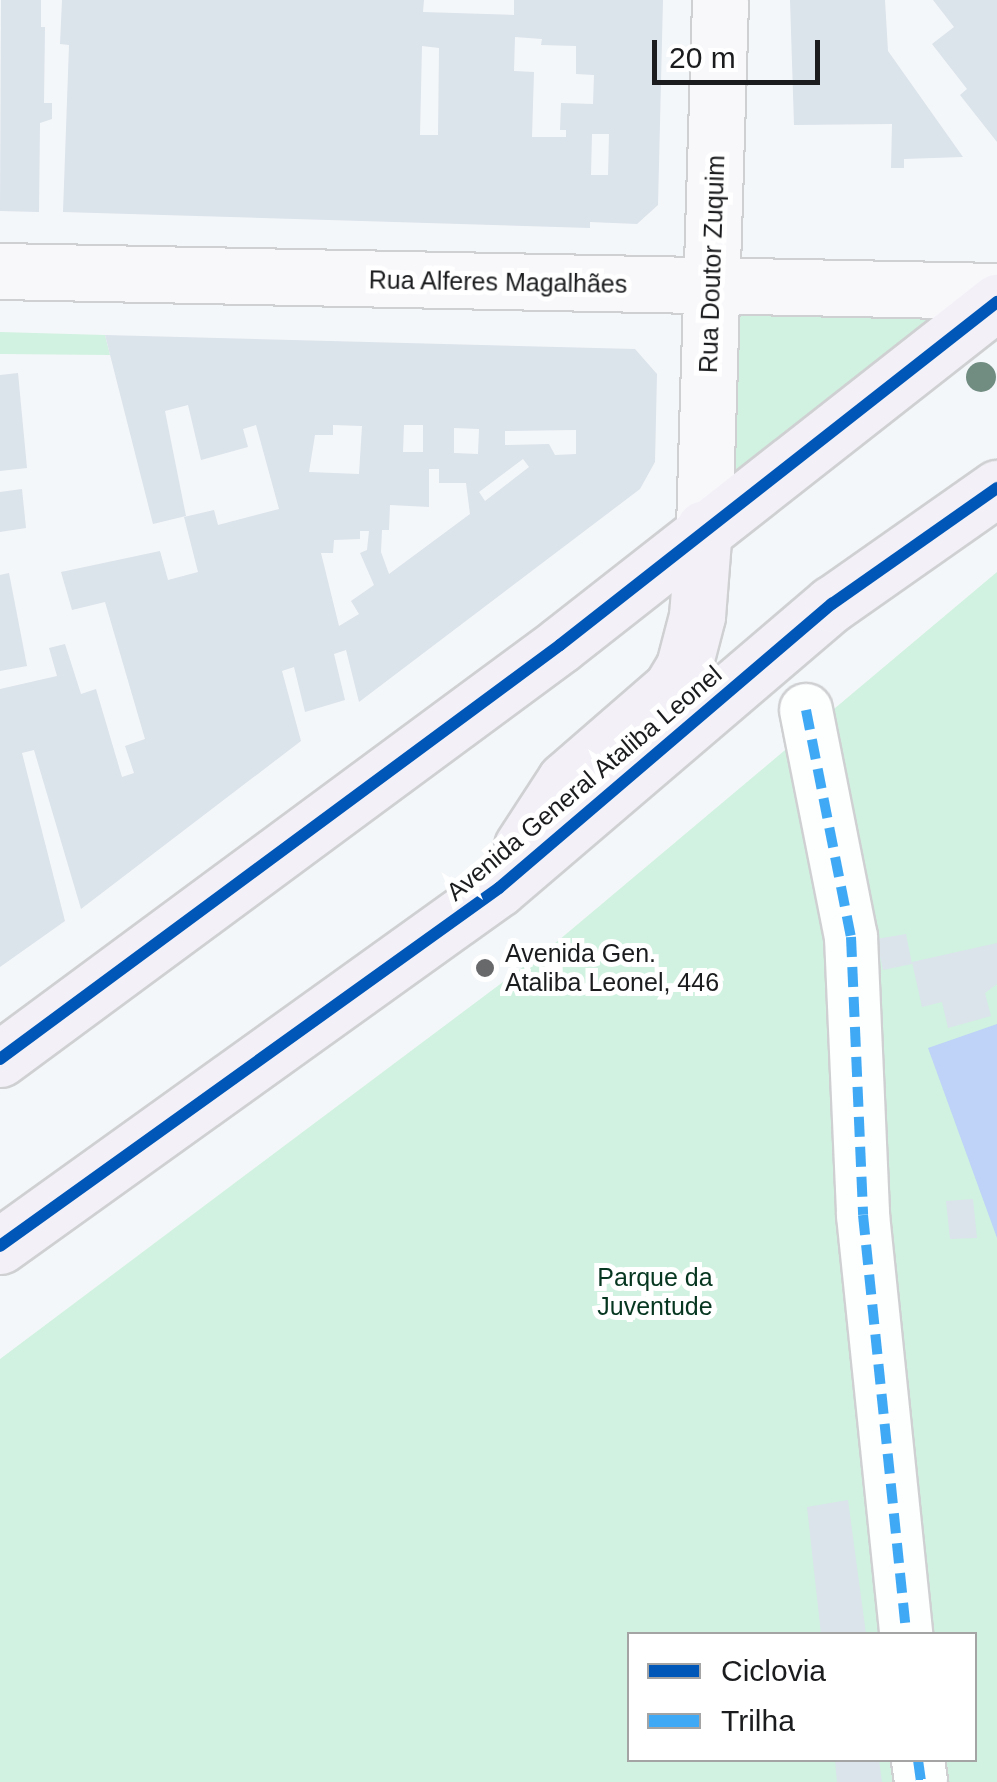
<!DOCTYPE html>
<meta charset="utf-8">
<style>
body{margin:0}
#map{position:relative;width:997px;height:1782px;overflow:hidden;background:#f4f7f9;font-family:Helvetica,sans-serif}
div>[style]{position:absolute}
.green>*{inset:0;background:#d1f2e0}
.water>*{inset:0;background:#bed3f7}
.building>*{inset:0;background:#dbe3eb}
.roads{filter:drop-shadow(2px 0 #cfd0d2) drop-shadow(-2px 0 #cfd0d2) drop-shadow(0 2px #cfd0d2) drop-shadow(0 -2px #cfd0d2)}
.street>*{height:52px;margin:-26px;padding:0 26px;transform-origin:26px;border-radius:26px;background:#fdfefe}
.secondary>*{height:55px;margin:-27.5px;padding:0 27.5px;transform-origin:27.5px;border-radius:27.5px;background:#f8f8fb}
.primary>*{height:55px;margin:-27.5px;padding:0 27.5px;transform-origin:27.5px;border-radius:27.5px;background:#f3f1f7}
.quiet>*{height:10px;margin-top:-5px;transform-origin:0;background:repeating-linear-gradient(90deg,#3fa9f5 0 20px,transparent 0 30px)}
.cycleway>*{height:12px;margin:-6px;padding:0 6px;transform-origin:6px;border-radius:6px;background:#0057b8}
.trees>*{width:30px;height:30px;margin:-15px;border-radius:50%;background:#718d82}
.dots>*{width:28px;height:28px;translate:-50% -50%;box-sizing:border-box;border:5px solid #fff;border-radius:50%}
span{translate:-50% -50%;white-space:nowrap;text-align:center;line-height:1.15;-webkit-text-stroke:10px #fff;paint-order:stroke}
.street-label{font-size:25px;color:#1b1c1e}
.poi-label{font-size:25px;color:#1b1c1e}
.left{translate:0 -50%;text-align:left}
.park-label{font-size:25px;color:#063620}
.legend{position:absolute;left:627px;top:1632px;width:350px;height:130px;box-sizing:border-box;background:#fff;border:2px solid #a4a4a5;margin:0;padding:12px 18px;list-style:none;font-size:30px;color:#1b1c1e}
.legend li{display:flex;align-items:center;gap:20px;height:50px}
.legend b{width:50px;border:2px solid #a4a4a5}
.scale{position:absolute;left:652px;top:40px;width:168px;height:45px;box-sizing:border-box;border:5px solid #1b1c1e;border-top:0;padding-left:12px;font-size:30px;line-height:35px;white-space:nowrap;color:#1b1c1e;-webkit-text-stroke:8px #fff;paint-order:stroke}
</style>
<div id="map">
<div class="green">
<div style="clip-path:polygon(722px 298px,982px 300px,718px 502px)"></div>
<div style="clip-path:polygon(0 332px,105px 335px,110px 355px,0 354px)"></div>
<div style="clip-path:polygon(evenodd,997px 572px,997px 1782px,0 1782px,0 1359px,559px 940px,997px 572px,630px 1634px,974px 1634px,974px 1760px,630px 1760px,630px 1634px)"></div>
</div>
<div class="water">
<div style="clip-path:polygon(997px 1024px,997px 1238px,928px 1048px)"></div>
</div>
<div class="building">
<div style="clip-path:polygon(1px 0,41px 0,41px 27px,45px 27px,44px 103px,52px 103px,52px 119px,40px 123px,39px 212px,0 211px)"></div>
<div style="clip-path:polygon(evenodd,62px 0,424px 0,423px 12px,514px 15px,514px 0,663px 0,658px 205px,637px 224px,590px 222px,590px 228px,63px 212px,69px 45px,60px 44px,62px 0,515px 37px,542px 39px,541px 45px,576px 46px,576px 74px,594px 75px,593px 104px,561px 103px,560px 130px,566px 130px,566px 137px,532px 137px,534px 72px,514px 71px,515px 37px,62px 0,422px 46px,439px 48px,438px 135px,420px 135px,422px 46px,62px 0,592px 134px,609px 134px,608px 175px,591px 175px,592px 134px)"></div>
<div style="clip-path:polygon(790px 0,885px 0,888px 51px,963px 157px,904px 159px,904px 168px,891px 168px,892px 124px,794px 125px)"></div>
<div style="clip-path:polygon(933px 0,997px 0,997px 142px,960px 95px,967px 89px,932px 44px,954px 27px)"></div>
<div style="clip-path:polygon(evenodd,105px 335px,635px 349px,657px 374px,655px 462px,640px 489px,359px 702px,346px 650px,334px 654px,345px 700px,305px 712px,294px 667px,282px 671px,301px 741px,81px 909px,34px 750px,22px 753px,65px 921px,0 967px,0 689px,57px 676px,49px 648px,65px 644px,81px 694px,96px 689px,122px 777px,134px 773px,125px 746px,145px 739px,105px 602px,72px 610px,61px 572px,160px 551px,168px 580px,198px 572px,184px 517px,214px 510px,218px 525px,279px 509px,256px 425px,243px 429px,248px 447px,201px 460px,188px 405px,165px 411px,186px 516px,153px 524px,105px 335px,333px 425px,362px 426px,359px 474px,309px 472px,315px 435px,333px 435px,333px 425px,105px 335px,404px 425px,423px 425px,423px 452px,403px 452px,404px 425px,105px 335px,454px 428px,479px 429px,478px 454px,454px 453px,454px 428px,105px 335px,576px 430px,576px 454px,555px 455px,549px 444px,505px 445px,505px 431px,576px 430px,105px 335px,523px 459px,529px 467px,485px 501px,479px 492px,523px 459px,105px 335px,429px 469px,439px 469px,439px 483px,466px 483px,470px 514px,389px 574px,381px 552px,382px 530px,389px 530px,390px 505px,429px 507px,429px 469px,105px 335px,360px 531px,369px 531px,367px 550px,360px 553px,374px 585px,351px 601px,359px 614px,339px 626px,321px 553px,333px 553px,334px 540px,360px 539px,360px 531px)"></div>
<div style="clip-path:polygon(18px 373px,27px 468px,0 471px,0 375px)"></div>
<div style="clip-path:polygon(22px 489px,26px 528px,0 532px,0 492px)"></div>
<div style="clip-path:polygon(9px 573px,27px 666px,0 671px,0 575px)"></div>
<div style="clip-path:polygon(906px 934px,912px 964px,883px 970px,876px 939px)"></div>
<div style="clip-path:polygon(997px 943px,997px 984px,985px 993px,991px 1016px,948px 1028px,942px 1002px,922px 1007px,912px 962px)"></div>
<div style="clip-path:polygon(973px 1199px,977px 1238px,950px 1239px,946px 1201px)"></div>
<div style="clip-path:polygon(848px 1500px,866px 1634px,821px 1634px,807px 1507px)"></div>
<div style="clip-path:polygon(835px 1760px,879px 1760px,882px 1782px,837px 1782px)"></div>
</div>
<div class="roads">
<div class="street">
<div style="left:806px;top:710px;width:231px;rotate:78.8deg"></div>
<div style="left:851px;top:937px;width:278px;rotate:87.5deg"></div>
<div style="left:863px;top:1215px;width:421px;rotate:84.1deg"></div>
<div style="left:918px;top:1760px;width:22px;rotate:82deg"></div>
</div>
<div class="secondary">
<div style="left:0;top:271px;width:997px;rotate:1.15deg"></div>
<div style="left:704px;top:528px;width:528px;rotate:-88.26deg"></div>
</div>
<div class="primary">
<div style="left:522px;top:846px;width:79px;rotate:-56.9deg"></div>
<div style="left:565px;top:780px;width:140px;rotate:-41deg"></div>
<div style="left:671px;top:688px;width:26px;rotate:-59deg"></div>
<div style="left:684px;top:666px;width:52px;rotate:-75.4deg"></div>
<div style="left:697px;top:616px;width:88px;rotate:-85.5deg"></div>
<div style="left:0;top:1059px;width:696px;rotate:-36.47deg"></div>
<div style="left:560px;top:645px;width:556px;rotate:-38.13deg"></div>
<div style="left:0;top:1246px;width:614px;rotate:-35.66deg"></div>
<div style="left:499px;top:888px;width:438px;rotate:-40.5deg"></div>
<div style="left:832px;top:604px;width:202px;rotate:-35.1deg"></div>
</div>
</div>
<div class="quiet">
<div style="left:806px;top:710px;width:231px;rotate:78.8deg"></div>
<div style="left:851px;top:937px;width:278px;rotate:87.5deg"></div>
<div style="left:863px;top:1215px;width:421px;rotate:84.1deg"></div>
<div style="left:918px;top:1760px;width:22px;rotate:82deg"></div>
</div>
<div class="cycleway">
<div style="left:0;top:1059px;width:696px;rotate:-36.47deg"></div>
<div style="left:560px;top:645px;width:556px;rotate:-38.13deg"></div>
<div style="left:0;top:1246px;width:614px;rotate:-35.66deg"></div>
<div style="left:499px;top:888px;width:438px;rotate:-40.5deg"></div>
<div style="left:832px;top:604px;width:202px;rotate:-35.1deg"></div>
</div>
<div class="trees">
<div style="left:981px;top:377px"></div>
</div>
<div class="dots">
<div style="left:485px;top:968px;background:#67696b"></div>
</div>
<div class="street-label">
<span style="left:712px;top:264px;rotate:-88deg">Rua Doutor Zuquim</span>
<span style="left:498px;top:282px;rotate:1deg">Rua Alferes Magalhães</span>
<span style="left:584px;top:783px;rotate:-40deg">Avenida General Ataliba Leonel</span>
</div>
<div class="poi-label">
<span class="left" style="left:505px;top:968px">Avenida Gen.<br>Ataliba Leonel, 446</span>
</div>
<div class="park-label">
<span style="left:655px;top:1292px">Parque da<br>Juventude</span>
</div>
<ul class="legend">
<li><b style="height:12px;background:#0057b8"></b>Ciclovia</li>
<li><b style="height:12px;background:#3fa9f5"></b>Trilha</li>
</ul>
<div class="scale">20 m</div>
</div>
